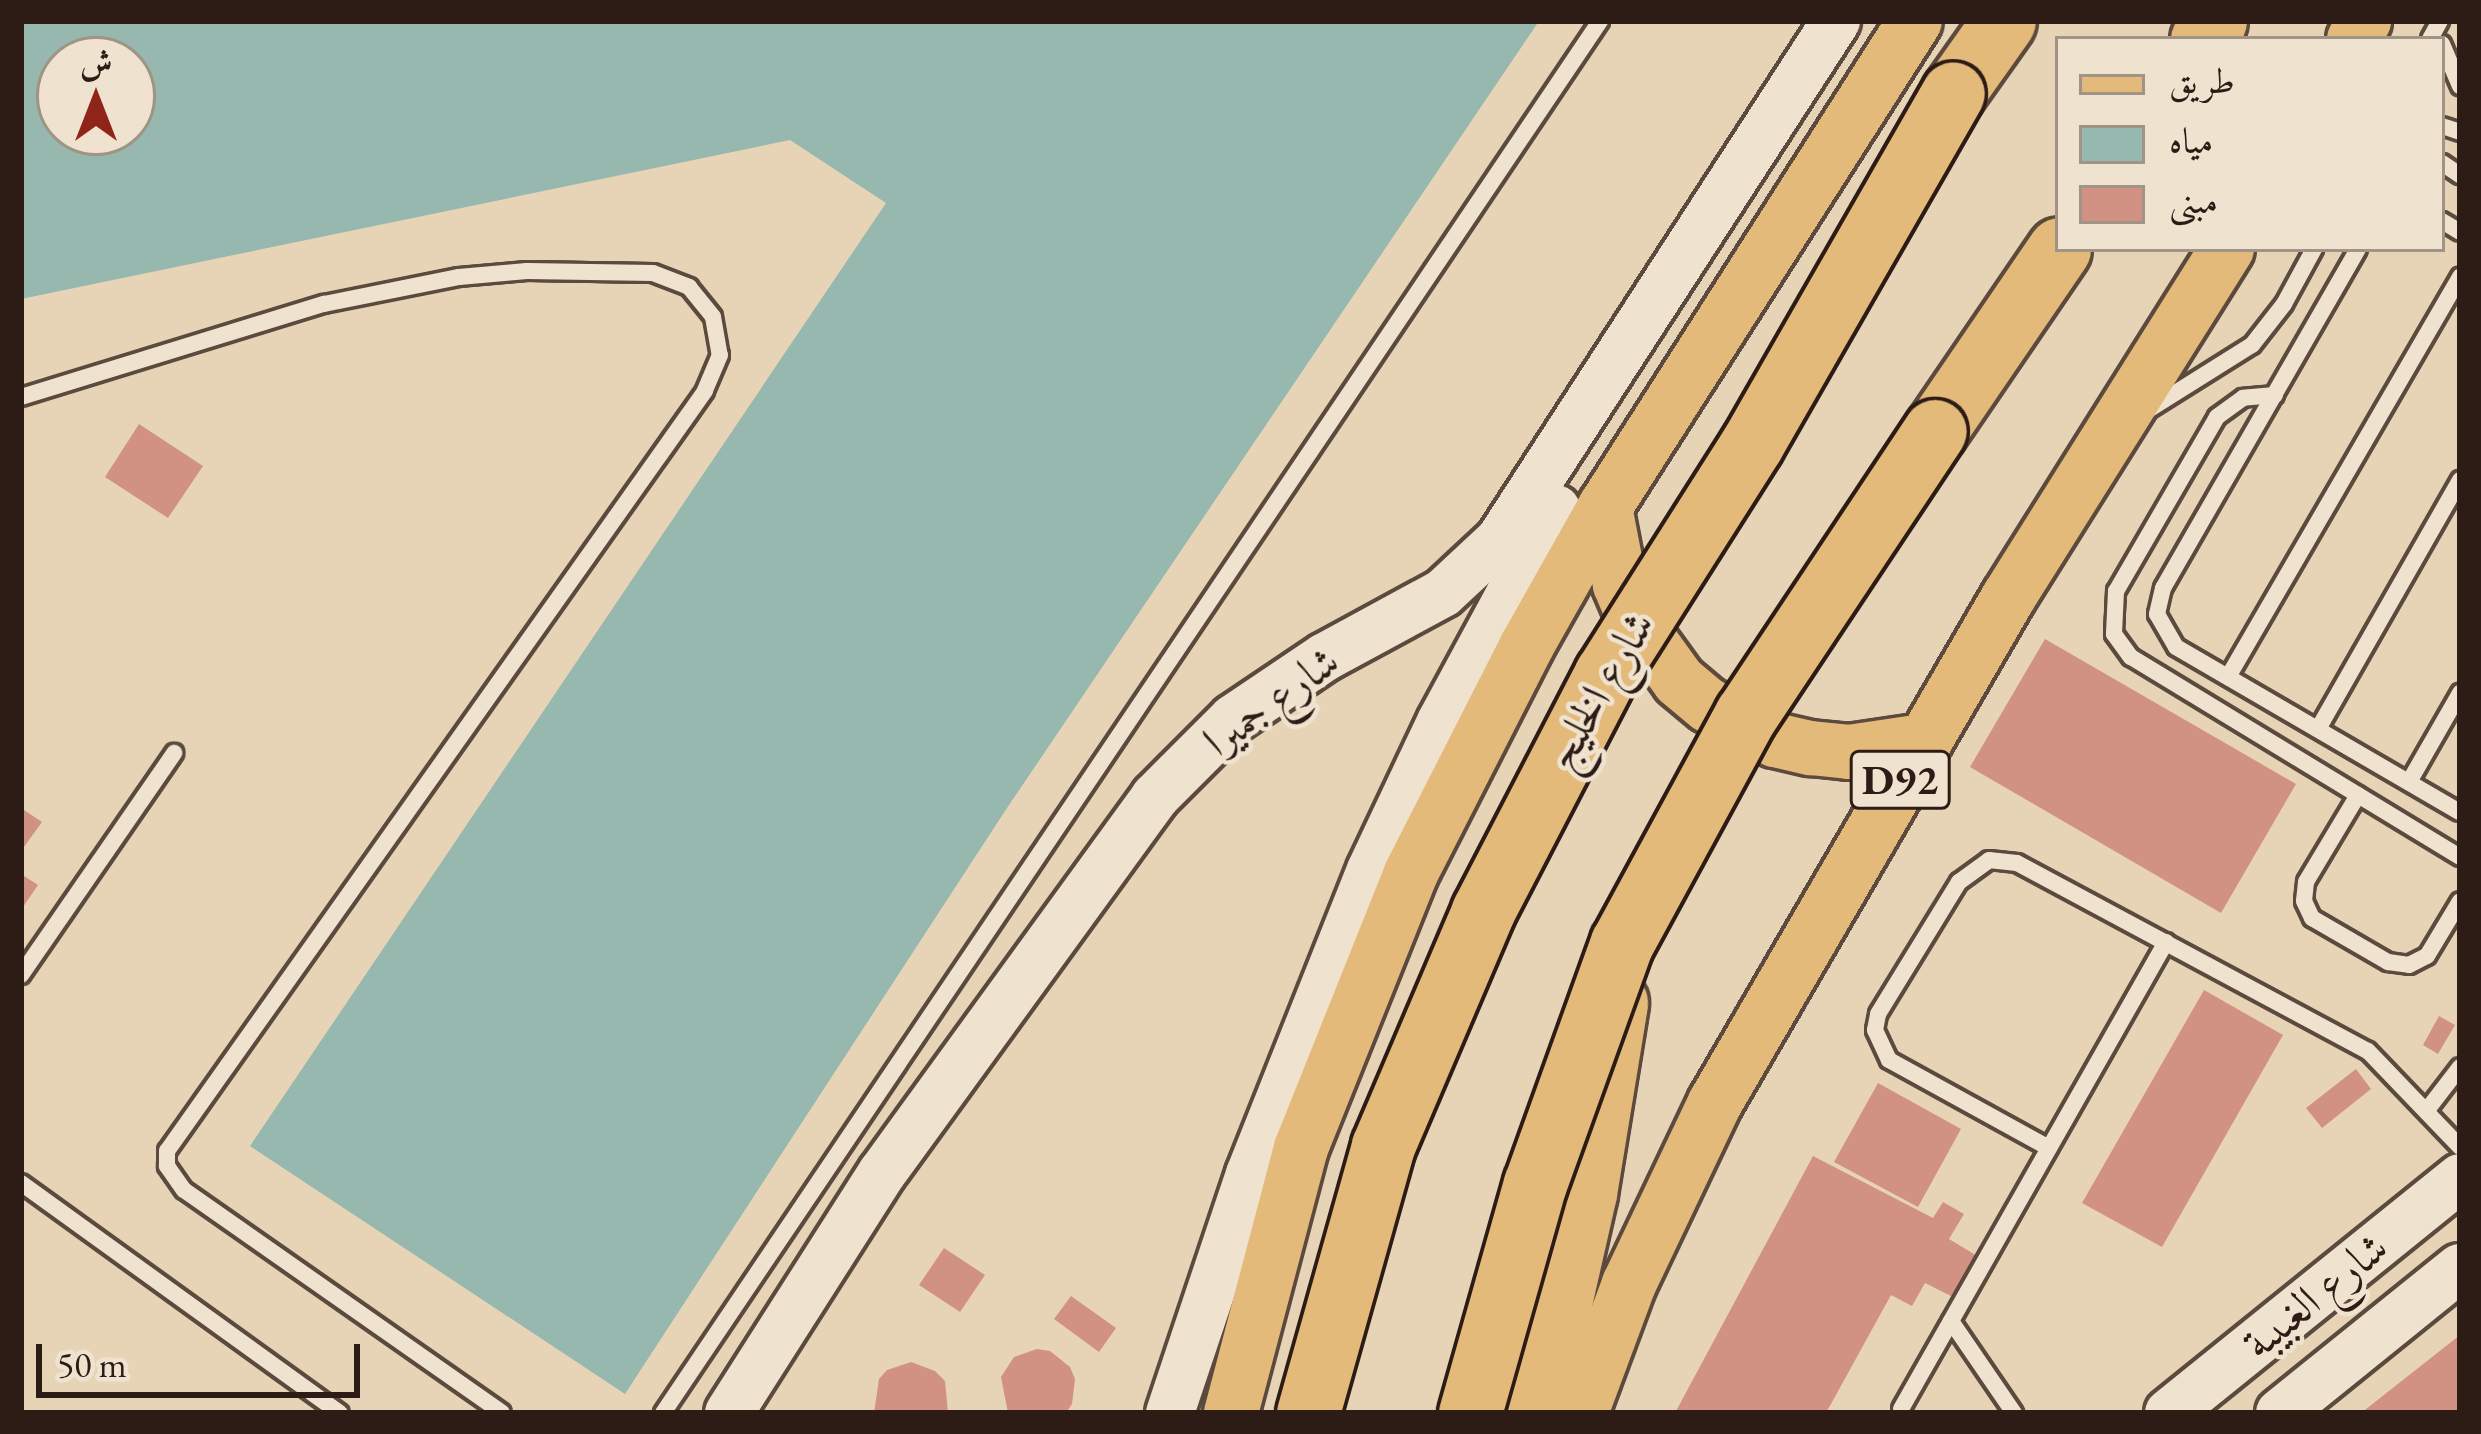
<!DOCTYPE html>
<meta charset="utf-8">
<style>
body{margin:0}
#map{position:relative;width:2481px;height:1434px;overflow:hidden;background:#e7d4b6;font-family:"EB Garamond",Amiri,serif}
div>[style]{position:absolute}
.water>*{inset:0;background:#97b8ae}
.building>*{inset:0;background:#d29283}
.roads{filter:drop-shadow(3px 0 #5b4a3d) drop-shadow(-3px 0 #5b4a3d) drop-shadow(0 3px #5b4a3d) drop-shadow(0 -3px #5b4a3d)}
.lane>*{height:16px;margin:-8px;padding:0 8px;transform-origin:8px;border-radius:8px;background:#efe3d0}
.secondary>*{height:48px;margin:-24px;padding:0 24px;transform-origin:24px;border-radius:24px;background:#efe3d0}
.primary>*{height:54px;margin:-27px;padding:0 27px;transform-origin:27px;border-radius:27px;background:#e4ba7b}
.highway>*{height:63px;margin:-31.5px;padding:0 31.5px;transform-origin:31.5px;border-radius:31.5px;background:#e4ba7b}
.bridges{filter:drop-shadow(3px 0 #2c1c15) drop-shadow(-3px 0 #2c1c15) drop-shadow(0 3px #2c1c15) drop-shadow(0 -3px #2c1c15)}
.highway-bridge>*{height:63px;margin:-31.5px;padding:0 31.5px;transform-origin:31.5px;border-radius:31.5px;background:#e4ba7b}
span{translate:-50% -50%;white-space:nowrap;text-align:center;line-height:1.15;-webkit-text-stroke:9px #efe3d0;paint-order:stroke}
.shield-label span{padding:3px 9px;background:#efe3d0;border:3px solid;border-radius:9px;-webkit-text-stroke-width:0}
.shield-label{font-size:42px;color:#2c1c15;font-weight:700}
.street-label{font-size:45px;color:#2c1c15}
.frame{position:absolute;inset:0;border:24px solid #2c1c15;pointer-events:none}
.legend{position:absolute;left:2055px;top:36px;width:390px;height:216px;box-sizing:border-box;background:#efe3d0;border:3px solid #a19385;margin:0;padding:15px 21px;list-style:none;font-size:36px;color:#2c1c15}
.legend li{display:flex;align-items:center;gap:24px;height:60px}
.legend b{width:60px;border:3px solid #a19385}
.north{position:absolute;left:36px;top:36px;width:120px;height:120px;box-sizing:border-box;background:#efe3d0;border:3px solid #a19385;border-radius:50%;rotate:0deg;font-size:33px;font-weight:700;line-height:48px;text-align:center;color:#2c1c15}
.north::after{content:'';display:block;margin:auto;width:42px;height:54px;background:#8f2418;clip-path:polygon(50% 0,100% 100%,50% 72%,0 100%)}
.scale{position:absolute;left:36px;top:1344px;width:324px;height:54px;box-sizing:border-box;border:6px solid #2c1c15;border-top:0;padding-left:15px;font-size:36px;line-height:42px;white-space:nowrap;color:#2c1c15;-webkit-text-stroke:9px #efe3d0;paint-order:stroke}
</style>
<div id="map">
<div class="water">
<div style="clip-path:polygon(evenodd,21px 21px,1539px 21px,1005px 811px,625px 1394px,250px 1146px,886px 203px,790px 140px,21px 299px,21px 21px,60px 60px,132px 60px,132px 132px,60px 132px,60px 60px)"></div>
</div>
<div class="building">
<div style="clip-path:polygon(139px 424px,203px 466px,168px 518px,105px 477px)"></div>
<div style="clip-path:polygon(2045px 639px,2296px 784px,2221px 913px,1970px 767px)"></div>
<div style="clip-path:polygon(21px 808px,42px 822px,21px 851px)"></div>
<div style="clip-path:polygon(21px 874px,38px 885px,21px 910px)"></div>
<div style="clip-path:polygon(2204px 990px,2283px 1035px,2162px 1247px,2082px 1203px)"></div>
<div style="clip-path:polygon(2439px 1016px,2455px 1025px,2438px 1054px,2423px 1045px)"></div>
<div style="clip-path:polygon(2356px 1069px,2371px 1089px,2322px 1128px,2306px 1108px)"></div>
<div style="clip-path:polygon(1878px 1083px,1961px 1129px,1918px 1207px,1834px 1162px)"></div>
<div style="clip-path:polygon(1813px 1156px,1933px 1218px,1943px 1202px,1964px 1214px,1949px 1239px,1979px 1257px,1953px 1297px,1925px 1283px,1912px 1306px,1891px 1295px,1826px 1413px,1675px 1413px)"></div>
<div style="clip-path:polygon(944px 1248px,985px 1275px,960px 1312px,919px 1285px)"></div>
<div style="clip-path:polygon(1071px 1296px,1116px 1328px,1099px 1352px,1054px 1319px)"></div>
<div style="clip-path:polygon(2460px 1335px,2460px 1413px,2361px 1413px)"></div>
<div style="clip-path:polygon(1037px 1349px,1050px 1351px,1070px 1367px,1075px 1379px,1072px 1404px,1066px 1413px,1008px 1413px,1001px 1377px,1014px 1357px)"></div>
<div style="clip-path:polygon(911px 1362px,935px 1371px,945px 1381px,948px 1413px,874px 1413px,879px 1379px,887px 1370px)"></div>
</div>
<div class="roads">
<div class="lane">
<div style="left:2430px;top:39px;width:21px;rotate:-61deg"></div>
<div style="left:2442px;top:44px;width:46px;rotate:66.8deg"></div>
<div style="left:2442px;top:126px;width:19px;rotate:18deg"></div>
<div style="left:2442px;top:163px;width:22px;rotate:34deg"></div>
<div style="left:2442px;top:221px;width:21px;rotate:31deg"></div>
<div style="left:2358px;top:249px;width:391px;rotate:119.9deg"></div>
<div style="left:2163px;top:588px;width:27px;rotate:103deg"></div>
<div style="left:2157px;top:614px;width:38px;rotate:60deg"></div>
<div style="left:2176px;top:647px;width:328px;rotate:30.2deg"></div>
<div style="left:2275px;top:395px;width:32px;rotate:175deg"></div>
<div style="left:2243px;top:398px;width:32px;rotate:144deg"></div>
<div style="left:2217px;top:417px;width:201px;rotate:120.1deg"></div>
<div style="left:2116px;top:591px;width:43px;rotate:92.7deg"></div>
<div style="left:2114px;top:634px;width:29px;rotate:54deg"></div>
<div style="left:2131px;top:657px;width:385px;rotate:31.3deg"></div>
<div style="left:21px;top:397px;width:317px;rotate:-17.1deg"></div>
<div style="left:324px;top:304px;width:138px;rotate:-11.3deg"></div>
<div style="left:459px;top:277px;width:68px;rotate:-5deg"></div>
<div style="left:527px;top:271px;width:126px;rotate:0.9deg"></div>
<div style="left:653px;top:273px;width:39px;rotate:21deg"></div>
<div style="left:689px;top:287px;width:38px;rotate:51deg"></div>
<div style="left:713px;top:317px;width:39px;rotate:80deg"></div>
<div style="left:720px;top:355px;width:39px;rotate:113deg"></div>
<div style="left:705px;top:391px;width:931px;rotate:125.29deg"></div>
<div style="left:167px;top:1151px;width:15px;rotate:90deg"></div>
<div style="left:167px;top:1166px;width:29px;rotate:55deg"></div>
<div style="left:184px;top:1190px;width:388px;rotate:35deg"></div>
<div style="left:2145px;top:412px;width:126px;rotate:-32.1deg"></div>
<div style="left:2252px;top:345px;width:52px;rotate:-52deg"></div>
<div style="left:2284px;top:304px;width:63px;rotate:-61.4deg"></div>
<div style="left:2228px;top:677px;width:463px;rotate:-59.9deg"></div>
<div style="left:2318px;top:729px;width:287px;rotate:-60.3deg"></div>
<div style="left:2409px;top:782px;width:103px;rotate:-60.2deg"></div>
<div style="left:2358px;top:795px;width:101px;rotate:120.9deg"></div>
<div style="left:2306px;top:882px;width:19px;rotate:96deg"></div>
<div style="left:2304px;top:901px;width:19px;rotate:65deg"></div>
<div style="left:2312px;top:918px;width:88px;rotate:30.1deg"></div>
<div style="left:2388px;top:962px;width:21px;rotate:8deg"></div>
<div style="left:2409px;top:965px;width:20px;rotate:-27deg"></div>
<div style="left:2427px;top:956px;width:64px;rotate:-59deg"></div>
<div style="left:21px;top:975px;width:270px;rotate:-55.4deg"></div>
<div style="left:2427px;top:1110px;width:54px;rotate:-52.5deg"></div>
<div style="left:2049px;top:1148px;width:183px;rotate:-151.2deg"></div>
<div style="left:1889px;top:1060px;width:33px;rotate:-115deg"></div>
<div style="left:1875px;top:1030px;width:16px;rotate:-79deg"></div>
<div style="left:1878px;top:1014px;width:155px;rotate:-58.5deg"></div>
<div style="left:1959px;top:882px;width:37px;rotate:-36deg"></div>
<div style="left:1989px;top:860px;width:28px;rotate:6deg"></div>
<div style="left:2017px;top:863px;width:398px;rotate:28.2deg"></div>
<div style="left:2368px;top:1051px;width:133px;rotate:46.2deg"></div>
<div style="left:21px;top:1183px;width:393px;rotate:35.8deg"></div>
<div style="left:1951px;top:1321px;width:112px;rotate:55.6deg"></div>
<div style="left:1901px;top:1409px;width:537px;rotate:-60.43deg"></div>
<div style="left:663px;top:1413px;width:1678px;rotate:-56.05deg"></div>
</div>
<div class="secondary">
<div style="left:729px;top:1413px;width:285px;rotate:-57.5deg"></div>
<div style="left:882px;top:1173px;width:465px;rotate:-54deg"></div>
<div style="left:1155px;top:797px;width:110px;rotate:-45deg"></div>
<div style="left:1233px;top:719px;width:111px;rotate:-34deg"></div>
<div style="left:1325px;top:657px;width:134px;rotate:-28.5deg"></div>
<div style="left:1443px;top:593px;width:78px;rotate:-42.9deg"></div>
<div style="left:1500px;top:540px;width:618px;rotate:-57.08deg"></div>
<div style="left:1170px;top:1413px;width:252px;rotate:-71.5deg"></div>
<div style="left:1250px;top:1174px;width:327px;rotate:-68.3deg"></div>
<div style="left:1371px;top:870px;width:164px;rotate:-64.7deg"></div>
<div style="left:1441px;top:722px;width:242px;rotate:-61.6deg"></div>
<div style="left:2169px;top:1413px;width:374px;rotate:-38.9deg"></div>
<div style="left:2280px;top:1413px;width:231px;rotate:-38.9deg"></div>
</div>
<div class="primary">
<div style="left:2354px;top:39px;width:21px;rotate:-61deg"></div>
<div style="left:1605px;top:507px;width:79px;rotate:79.1deg"></div>
<div style="left:1620px;top:585px;width:38px;rotate:67deg"></div>
<div style="left:1635px;top:620px;width:75px;rotate:54.2deg"></div>
<div style="left:1679px;top:681px;width:38px;rotate:40deg"></div>
<div style="left:1708px;top:705px;width:76px;rotate:27.6deg"></div>
<div style="left:1775px;top:740px;width:37px;rotate:13deg"></div>
<div style="left:1811px;top:748px;width:38px;rotate:6deg"></div>
<div style="left:1849px;top:752px;width:75px;rotate:-8.5deg"></div>
<div style="left:1231px;top:1413px;width:274px;rotate:-75.2deg"></div>
<div style="left:1301px;top:1148px;width:296px;rotate:-68.2deg"></div>
<div style="left:1411px;top:873px;width:254px;rotate:-63deg"></div>
<div style="left:1526px;top:647px;width:161px;rotate:-60.6deg"></div>
<div style="left:1605px;top:507px;width:576px;rotate:-57.47deg"></div>
<div style="left:1581px;top:1413px;width:138px;rotate:-69.6deg"></div>
<div style="left:1629px;top:1284px;width:200px;rotate:-64.6deg"></div>
<div style="left:1715px;top:1103px;width:584px;rotate:-59.88deg"></div>
<div style="left:2008px;top:598px;width:412px;rotate:-57.9deg"></div>
</div>
<div class="highway">
<div style="left:2202px;top:39px;width:22px;rotate:-54deg"></div>
<div style="left:1953px;top:93px;width:88px;rotate:-54.7deg"></div>
<div style="left:1935px;top:431px;width:220px;rotate:-55.7deg"></div>
<div style="left:1535px;top:1413px;width:226px;rotate:-77.2deg"></div>
<div style="left:1585px;top:1193px;width:193px;rotate:-80.7deg"></div>
</div>
</div>
<div class="bridges">
<div class="highway-bridge">
<div style="left:1308px;top:1413px;width:277px;rotate:-74.3deg"></div>
<div style="left:1383px;top:1146px;width:255px;rotate:-66.9deg"></div>
<div style="left:1483px;top:911px;width:267px;rotate:-62.6deg"></div>
<div style="left:1606px;top:674px;width:272px;rotate:-57.6deg"></div>
<div style="left:1752px;top:444px;width:404px;rotate:-60.2deg"></div>
<div style="left:1470px;top:1413px;width:238px;rotate:-74.2deg"></div>
<div style="left:1535px;top:1184px;width:256px;rotate:-70.2deg"></div>
<div style="left:1622px;top:943px;width:260px;rotate:-61.5deg"></div>
<div style="left:1746px;top:715px;width:341px;rotate:-56.4deg"></div>
</div>
</div>
<div class="shield-label">
<span style="left:1900px;top:780px">D92</span>
</div>
<div class="street-label">
<span style="left:1599px;top:690px;rotate:-60deg">شارع الخليج</span>
<span style="left:1271px;top:701px;rotate:-36deg">شارع جميرا</span>
<span style="left:2315px;top:1295px;rotate:-39deg">شارع الغبيبة</span>
</div>
<div class="frame"></div>
<ul class="legend">
<li><b style="height:15px;background:#e4ba7b"></b>طريق</li>
<li><b style="height:33px;background:#97b8ae"></b>مياه</li>
<li><b style="height:33px;background:#d29283"></b>مبنى</li>
</ul>
<div class="north">ش</div>
<div class="scale">50 m</div>
</div>
